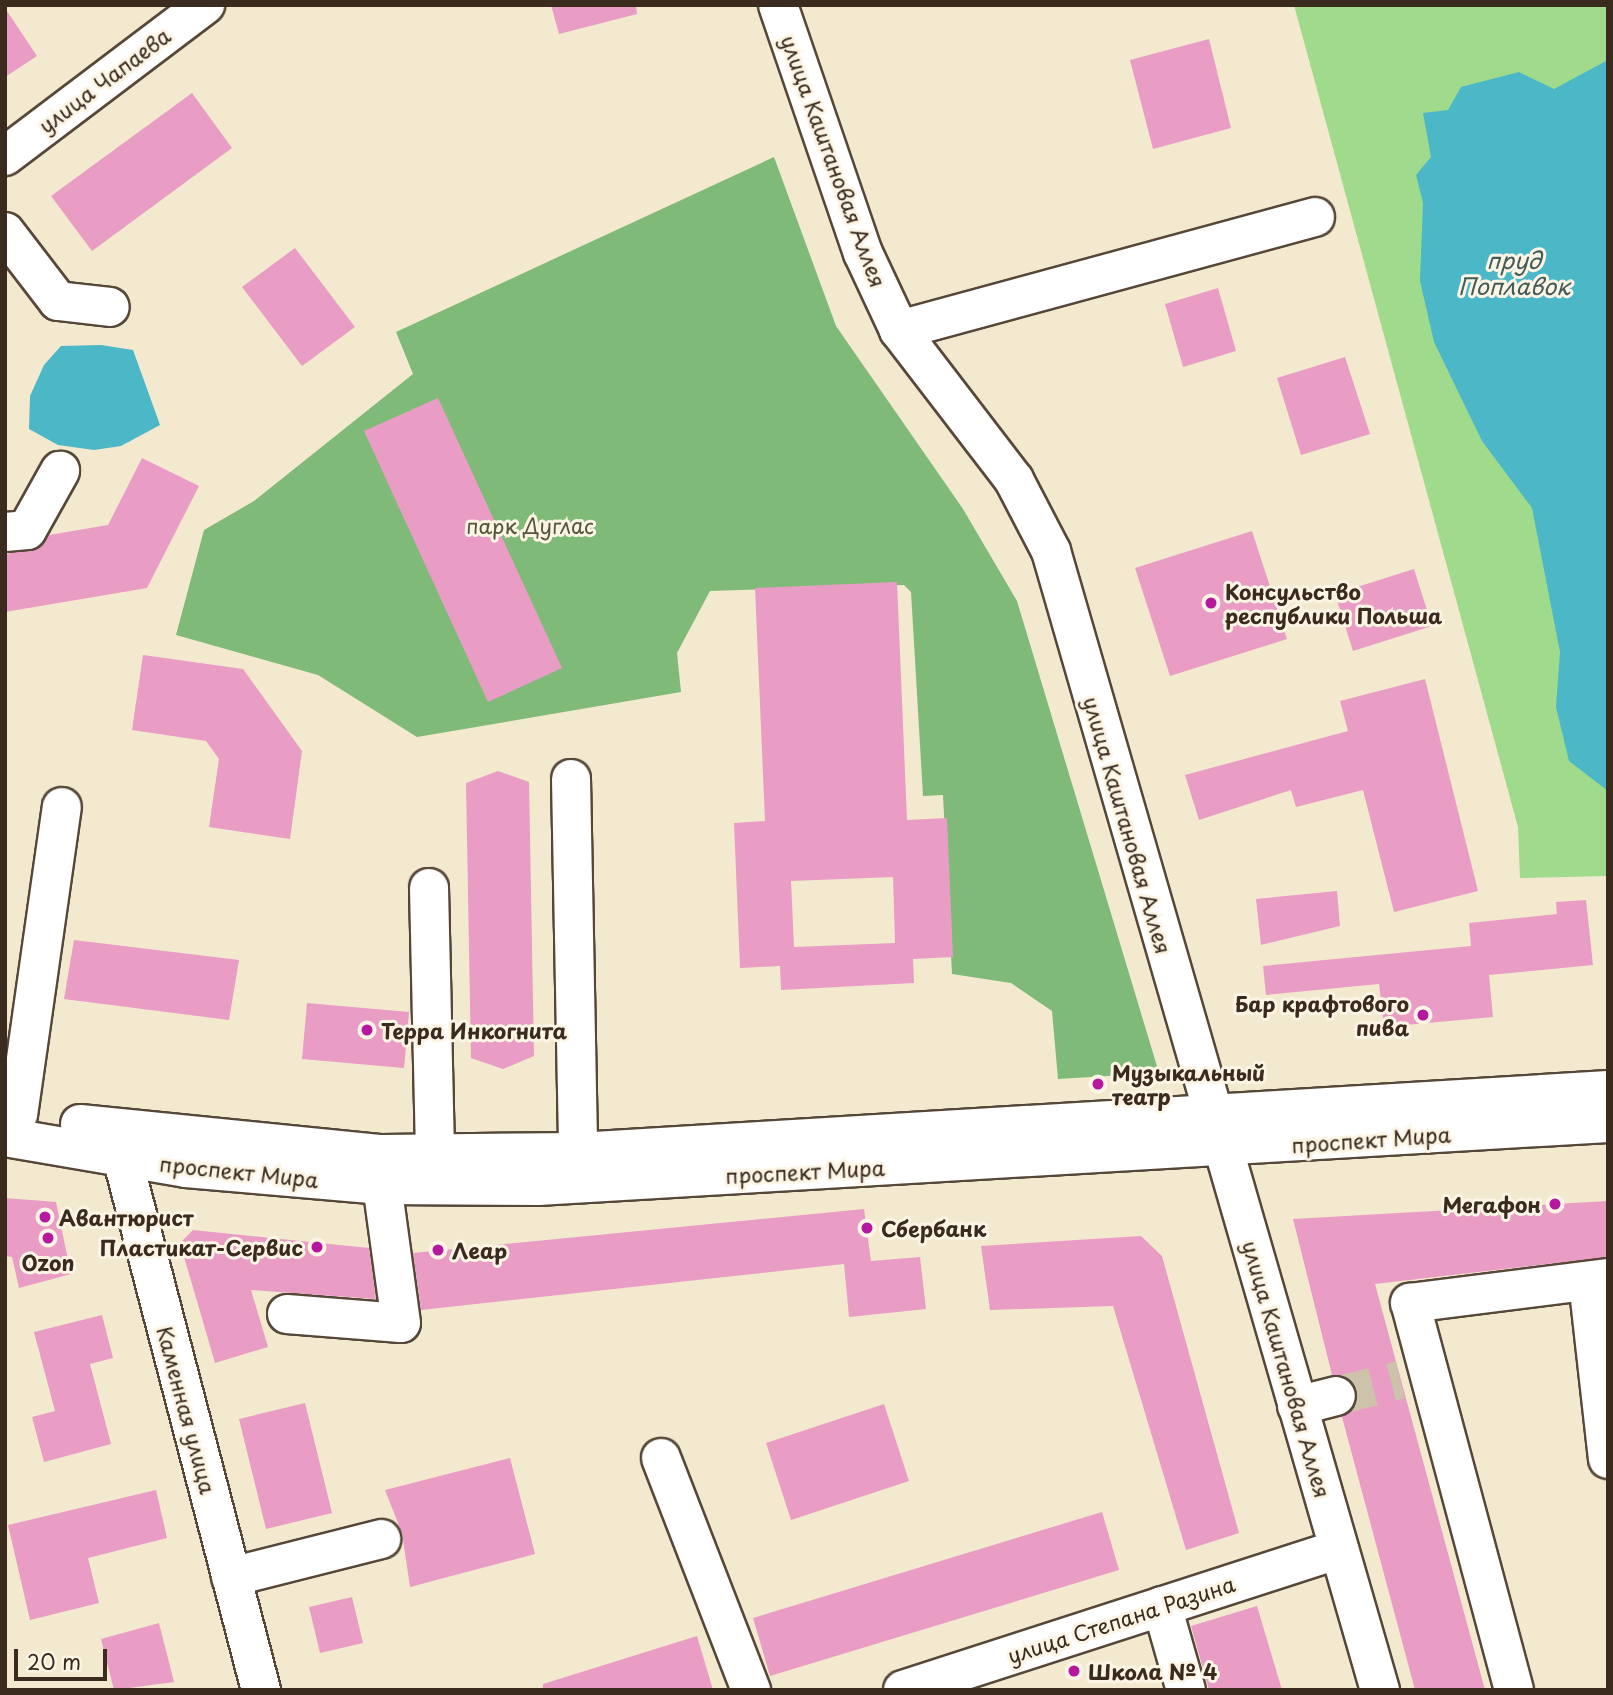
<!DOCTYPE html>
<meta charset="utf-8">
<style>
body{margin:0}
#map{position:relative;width:1613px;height:1695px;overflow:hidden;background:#f2e9ce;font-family:"Playpen Sans",sans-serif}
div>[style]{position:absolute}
.green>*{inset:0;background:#a0da8d}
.forest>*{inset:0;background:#80ba78}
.water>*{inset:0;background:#4bb7c7}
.building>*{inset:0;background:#e99dc5}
.minor-tunnel>*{height:38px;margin-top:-19px;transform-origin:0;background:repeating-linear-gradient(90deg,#cdc3ab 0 38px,transparent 0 57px)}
.roads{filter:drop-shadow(2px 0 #564738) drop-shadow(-2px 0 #564738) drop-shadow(0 2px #564738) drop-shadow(0 -2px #564738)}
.minor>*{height:38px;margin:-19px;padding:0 19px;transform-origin:19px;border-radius:19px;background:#fff}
.major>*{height:38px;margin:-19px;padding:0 19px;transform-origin:19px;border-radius:19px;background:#fff}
.dots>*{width:19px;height:19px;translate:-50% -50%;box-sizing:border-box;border:4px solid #fcf5e5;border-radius:50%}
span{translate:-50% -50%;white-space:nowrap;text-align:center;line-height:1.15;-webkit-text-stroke:6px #fcf5e5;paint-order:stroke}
.street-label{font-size:21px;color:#3b2a1e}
.park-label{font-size:21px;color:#54563a}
.poi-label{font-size:21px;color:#3b2a1e;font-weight:700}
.left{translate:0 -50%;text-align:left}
.right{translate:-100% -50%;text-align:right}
.water-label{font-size:23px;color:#415b59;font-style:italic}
.frame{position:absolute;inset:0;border:7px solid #3b2a1e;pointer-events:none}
.scale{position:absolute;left:14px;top:1649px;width:93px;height:32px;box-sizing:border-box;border:4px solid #3b2a1e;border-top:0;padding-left:9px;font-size:21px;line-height:24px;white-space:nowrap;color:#3b2a1e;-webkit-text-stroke:5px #fcf5e5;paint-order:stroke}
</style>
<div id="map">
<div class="green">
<div style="clip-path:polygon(1294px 5px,1608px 5px,1608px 876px,1520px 878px,1518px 827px)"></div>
</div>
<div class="forest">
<div style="clip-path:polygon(774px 157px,836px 326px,963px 509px,1017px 601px,1159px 1073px,1058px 1079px,1052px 1011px,1011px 983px,952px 974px,943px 795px,923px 796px,911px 592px,904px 585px,710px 591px,677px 653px,681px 692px,417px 737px,318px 675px,176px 635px,204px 530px,254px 501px,413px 374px,396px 332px)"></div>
</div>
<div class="water">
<div style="clip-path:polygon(1608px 60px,1608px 791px,1569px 761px,1556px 707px,1560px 652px,1532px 508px,1482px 441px,1434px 342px,1420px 281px,1423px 203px,1416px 175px,1431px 157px,1423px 113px,1448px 110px,1461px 87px,1519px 72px,1554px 89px)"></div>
<div style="clip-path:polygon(101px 345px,133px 350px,160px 425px,121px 446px,94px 450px,58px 445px,29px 429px,30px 396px,44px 365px,61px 346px)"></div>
</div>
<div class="building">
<div style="clip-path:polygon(551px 5px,636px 5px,637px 14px,559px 34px)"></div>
<div style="clip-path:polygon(5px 8px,37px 56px,5px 77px)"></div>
<div style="clip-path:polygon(1209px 39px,1231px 128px,1153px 149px,1130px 60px)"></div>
<div style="clip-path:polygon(192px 93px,232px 148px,92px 251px,51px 196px)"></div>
<div style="clip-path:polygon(295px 248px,355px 327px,302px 366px,242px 287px)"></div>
<div style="clip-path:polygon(1218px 288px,1236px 351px,1183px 367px,1165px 304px)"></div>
<div style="clip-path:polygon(1345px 357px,1370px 434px,1301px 455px,1277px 378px)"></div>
<div style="clip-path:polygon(438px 398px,562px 668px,488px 702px,364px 431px)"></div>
<div style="clip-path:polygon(142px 458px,199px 486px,147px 588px,5px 612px,5px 554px,38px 549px,49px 535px,108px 525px)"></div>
<div style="clip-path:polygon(1252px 531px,1287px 639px,1170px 676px,1135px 568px)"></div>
<div style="clip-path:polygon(1414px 569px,1432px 626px,1353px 651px,1335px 594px)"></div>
<div style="clip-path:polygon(evenodd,897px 582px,907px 820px,947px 818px,953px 957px,913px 959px,914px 983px,781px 990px,780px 966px,740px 968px,734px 823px,765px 821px,755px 588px,897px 582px,893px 877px,895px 943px,794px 947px,791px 881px,893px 877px)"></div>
<div style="clip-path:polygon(143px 655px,243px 669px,302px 751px,290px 839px,209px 827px,219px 759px,206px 741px,132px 730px)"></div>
<div style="clip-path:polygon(1425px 679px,1478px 891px,1394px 912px,1363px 790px,1296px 807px,1291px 790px,1199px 820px,1185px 775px,1348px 731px,1340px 701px)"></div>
<div style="clip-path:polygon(498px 771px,529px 782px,534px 1056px,503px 1069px,471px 1058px,466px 783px)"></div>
<div style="clip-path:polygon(1337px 891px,1340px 926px,1261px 945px,1256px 899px)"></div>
<div style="clip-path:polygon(1586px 900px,1593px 965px,1489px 975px,1493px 1017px,1384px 1027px,1379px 984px,1266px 995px,1263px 966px,1471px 946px,1469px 923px,1557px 914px,1556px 902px)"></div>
<div style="clip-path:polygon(74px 940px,239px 960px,229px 1020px,64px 999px)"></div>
<div style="clip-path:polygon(307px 1003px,409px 1012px,404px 1068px,302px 1059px)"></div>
<div style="clip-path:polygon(5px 1198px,56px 1202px,71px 1274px,19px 1288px,12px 1257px,5px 1256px)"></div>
<div style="clip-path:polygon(1608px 1201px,1608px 1257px,1375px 1284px,1485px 1690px,1415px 1690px,1342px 1417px,1357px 1403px,1357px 1390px,1351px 1380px,1332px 1375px,1293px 1219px)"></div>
<div style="clip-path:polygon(864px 1209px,871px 1261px,920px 1257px,926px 1309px,849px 1317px,844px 1264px,421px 1310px,413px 1253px)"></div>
<div style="clip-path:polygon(193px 1230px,369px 1248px,376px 1299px,251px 1290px,268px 1347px,215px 1363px,180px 1243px)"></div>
<div style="clip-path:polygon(1141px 1236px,1162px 1256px,1239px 1533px,1186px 1550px,1113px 1306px,990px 1310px,981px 1246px)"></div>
<div style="clip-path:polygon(102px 1315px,113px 1358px,90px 1364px,111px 1444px,44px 1462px,32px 1417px,55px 1411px,34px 1332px)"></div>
<div style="clip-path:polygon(305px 1403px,332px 1513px,266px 1529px,239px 1419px)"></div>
<div style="clip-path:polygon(884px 1404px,909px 1481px,791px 1520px,766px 1443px)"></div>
<div style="clip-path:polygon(510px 1458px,535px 1554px,410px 1587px,402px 1533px,385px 1490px)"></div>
<div style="clip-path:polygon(156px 1490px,167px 1538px,88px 1558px,99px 1603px,30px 1620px,8px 1525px)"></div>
<div style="clip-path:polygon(1102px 1512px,1119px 1570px,770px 1676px,753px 1618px)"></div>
<div style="clip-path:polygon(352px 1597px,363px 1643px,320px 1653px,309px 1607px)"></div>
<div style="clip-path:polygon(1257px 1606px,1282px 1690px,1209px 1690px,1191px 1626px)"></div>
<div style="clip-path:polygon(159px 1623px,174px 1682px,114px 1690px,101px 1639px)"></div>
<div style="clip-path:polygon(697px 1636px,713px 1690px,543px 1690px,543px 1684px)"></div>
</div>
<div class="minor-tunnel">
<div style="left:1336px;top:1396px;width:66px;rotate:-14deg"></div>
</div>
<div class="roads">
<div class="minor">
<div style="left:778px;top:5px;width:262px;rotate:71.1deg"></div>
<div style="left:863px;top:253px;width:85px;rotate:64.9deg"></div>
<div style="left:899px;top:330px;width:189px;rotate:52.5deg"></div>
<div style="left:1014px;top:480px;width:80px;rotate:62.5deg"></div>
<div style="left:1051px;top:551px;width:1186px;rotate:73.89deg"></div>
<div style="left:5px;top:156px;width:251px;rotate:-37.1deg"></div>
<div style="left:5px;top:232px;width:87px;rotate:52.5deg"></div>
<div style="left:58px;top:301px;width:52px;rotate:6.6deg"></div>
<div style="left:899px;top:330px;width:431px;rotate:-15.2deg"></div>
<div style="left:5px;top:532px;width:22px;rotate:-5deg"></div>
<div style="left:27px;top:530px;width:68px;rotate:-60.8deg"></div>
<div style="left:571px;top:779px;width:373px;rotate:88.9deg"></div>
<div style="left:429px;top:888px;width:265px;rotate:88.7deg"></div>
<div style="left:18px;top:1115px;width:311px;rotate:-81.9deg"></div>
<div style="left:115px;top:1130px;width:579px;rotate:75.39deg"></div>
<div style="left:1588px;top:1281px;width:179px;rotate:83.6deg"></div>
<div style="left:287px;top:1314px;width:114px;rotate:4.5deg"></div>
<div style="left:401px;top:1323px;width:139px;rotate:-97.8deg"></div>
<div style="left:1297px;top:1406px;width:40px;rotate:-14.4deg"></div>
<div style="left:661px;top:1458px;width:249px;rotate:68.8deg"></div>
<div style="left:231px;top:1577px;width:155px;rotate:-14.2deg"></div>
<div style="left:1162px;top:1606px;width:87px;rotate:74.1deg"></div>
<div style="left:903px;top:1690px;width:458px;rotate:-17.9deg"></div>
<div style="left:1514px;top:1690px;width:401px;rotate:-105deg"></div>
<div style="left:1410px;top:1303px;width:200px;rotate:-7.2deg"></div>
</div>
<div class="major">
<div style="left:80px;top:1124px;width:303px;rotate:5.7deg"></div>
<div style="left:382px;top:1154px;width:196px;rotate:-0.6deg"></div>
<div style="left:578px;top:1152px;width:1032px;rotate:-3.44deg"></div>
<div style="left:5px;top:1137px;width:184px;rotate:9.7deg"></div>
<div style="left:186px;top:1168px;width:197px;rotate:5deg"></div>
<div style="left:382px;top:1185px;width:156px;rotate:0.4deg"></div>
<div style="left:538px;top:1186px;width:1072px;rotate:-3.37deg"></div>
</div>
</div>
<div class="dots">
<div style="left:1211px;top:603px;background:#b5179e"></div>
<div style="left:1423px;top:1015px;background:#b5179e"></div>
<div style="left:367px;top:1030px;background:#b5179e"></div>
<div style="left:1098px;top:1084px;background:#b5179e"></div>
<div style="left:1555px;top:1204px;background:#b5179e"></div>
<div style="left:45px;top:1217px;background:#b5179e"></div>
<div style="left:867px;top:1228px;background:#b5179e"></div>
<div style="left:48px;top:1238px;background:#b5179e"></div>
<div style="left:317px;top:1247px;background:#b5179e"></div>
<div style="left:438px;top:1250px;background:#b5179e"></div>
<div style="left:1074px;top:1671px;background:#b5179e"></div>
</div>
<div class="street-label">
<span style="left:104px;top:80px;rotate:-37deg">улица Чапаева</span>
<span style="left:834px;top:161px;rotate:70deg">улица Каштановая Аллея</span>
<span style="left:1128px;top:825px;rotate:74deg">улица Каштановая Аллея</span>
<span style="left:1371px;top:1139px;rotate:-4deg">проспект Мира</span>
<span style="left:239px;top:1171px;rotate:6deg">проспект Мира</span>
<span style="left:805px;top:1171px;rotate:-3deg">проспект Мира</span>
<span style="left:1287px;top:1369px;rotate:74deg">улица Каштановая Аллея</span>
<span style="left:187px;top:1410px;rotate:75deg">Каменная улица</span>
<span style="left:1121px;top:1619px;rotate:-18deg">улица Степана Разина</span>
</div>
<div class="park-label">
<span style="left:530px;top:525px">парк Дуглас</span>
</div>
<div class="poi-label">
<span class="left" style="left:1225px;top:603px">Консульство<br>республики Польша</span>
<span class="right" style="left:1409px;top:1015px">Бар крафтового<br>пива</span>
<span class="left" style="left:381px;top:1030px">Терра Инкогнита</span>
<span class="left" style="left:1112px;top:1084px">Музыкальный<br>театр</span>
<span class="right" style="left:1541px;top:1204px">Мегафон</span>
<span class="left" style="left:59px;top:1217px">Авантюрист</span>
<span class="left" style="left:881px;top:1228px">Сбербанк</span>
<span class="right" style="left:303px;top:1247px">Пластикат-Сервис</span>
<span class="left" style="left:452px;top:1250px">Леар</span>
<span style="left:48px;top:1262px">Ozon</span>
<span class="left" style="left:1088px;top:1671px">Школа № 4</span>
</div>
<div class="water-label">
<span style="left:1514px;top:273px">пруд<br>Поплавок</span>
</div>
<div class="frame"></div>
<div class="scale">20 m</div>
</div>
